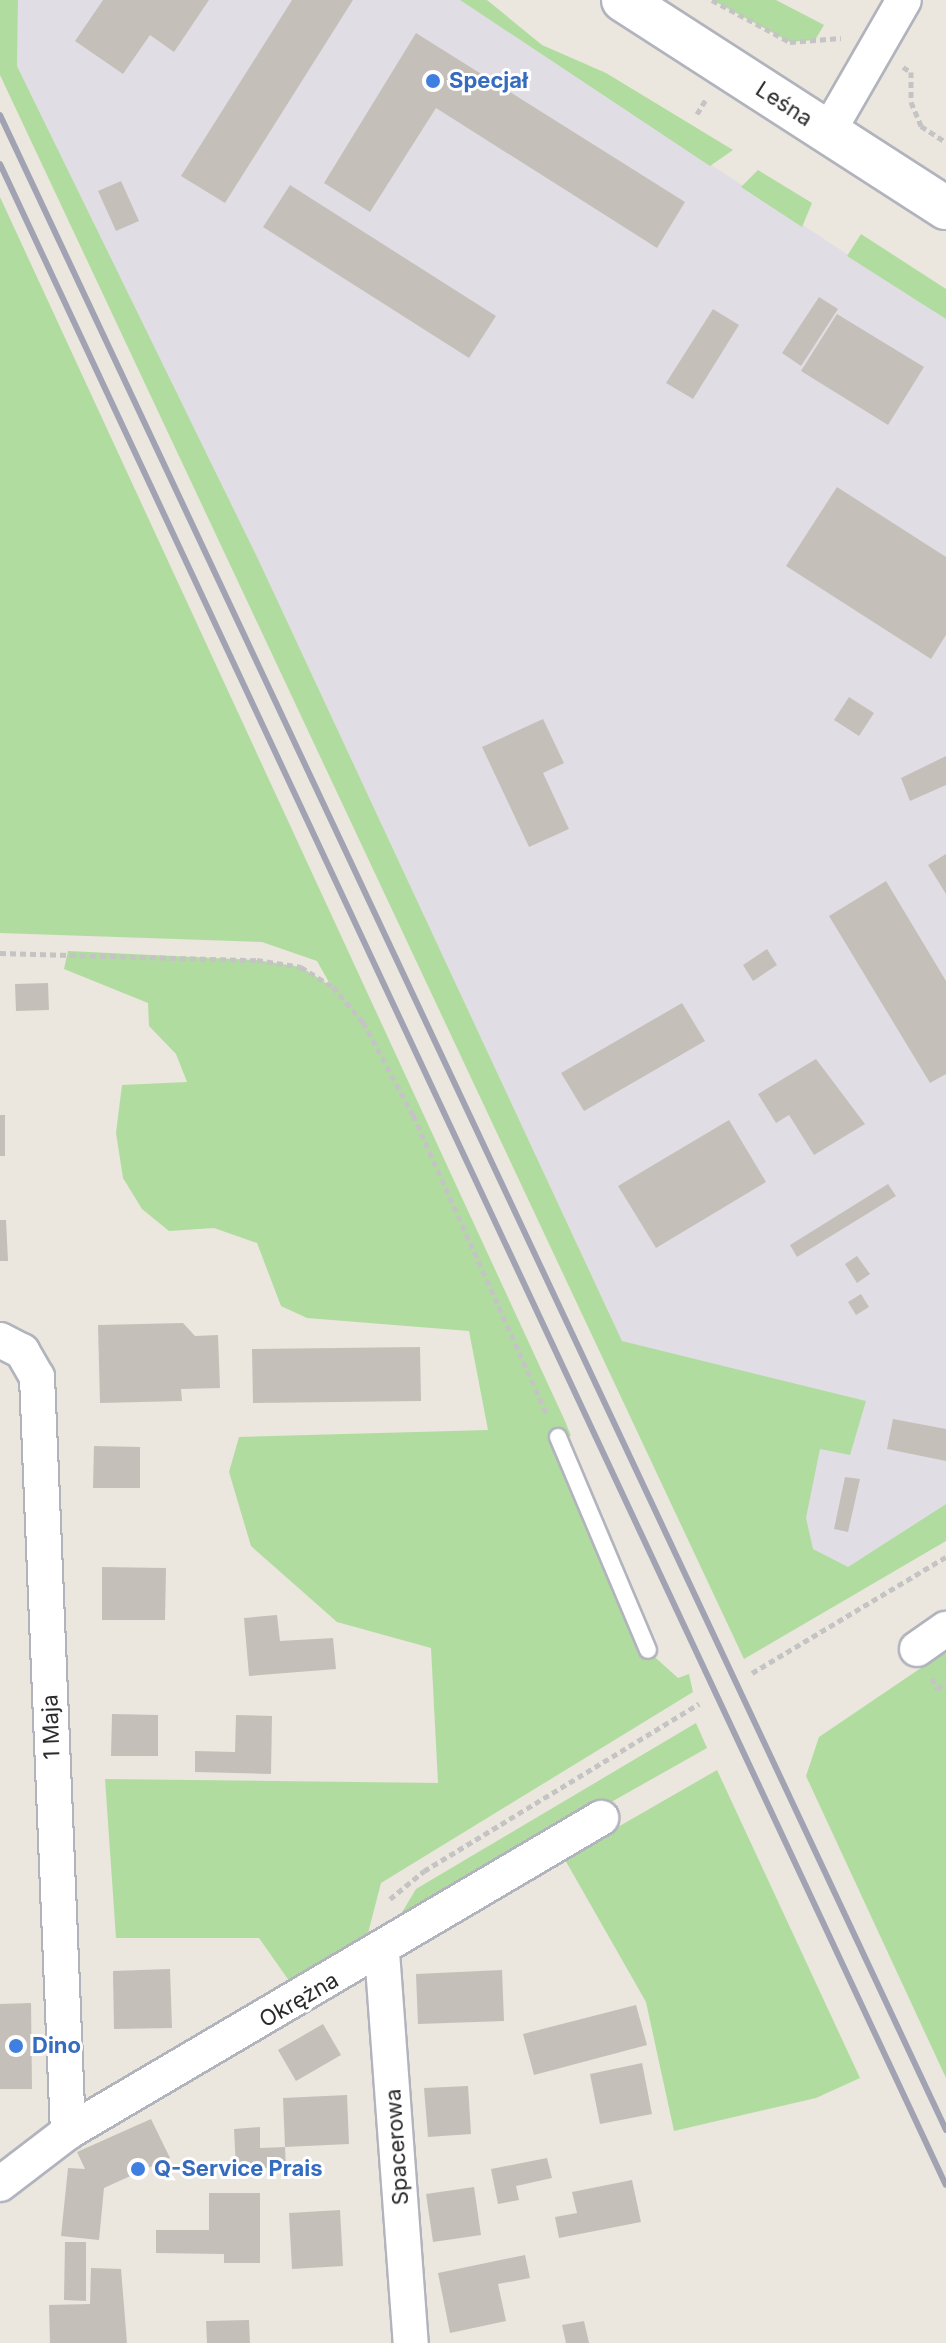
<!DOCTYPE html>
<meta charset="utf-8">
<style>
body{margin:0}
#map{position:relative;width:946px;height:2343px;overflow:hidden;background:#ebe6de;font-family:Inter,sans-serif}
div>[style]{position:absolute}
.industrial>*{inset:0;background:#e0dee4}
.green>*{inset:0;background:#b1dca0}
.building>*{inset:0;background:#c4c0b9}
.path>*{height:5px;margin-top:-2.5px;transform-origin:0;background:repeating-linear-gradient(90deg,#c4c4c4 0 6px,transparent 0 10px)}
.roads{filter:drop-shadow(2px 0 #b1b3bd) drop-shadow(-2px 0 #b1b3bd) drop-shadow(0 2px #b1b3bd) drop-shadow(0 -2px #b1b3bd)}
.service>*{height:16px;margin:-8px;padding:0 8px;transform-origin:8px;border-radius:8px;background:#fff}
.minor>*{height:34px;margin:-17px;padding:0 17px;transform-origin:17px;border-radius:17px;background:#fff}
.tertiary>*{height:42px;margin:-21px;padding:0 21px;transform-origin:21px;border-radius:21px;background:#fff}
.rail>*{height:6px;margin:-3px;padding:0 3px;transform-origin:3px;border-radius:3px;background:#a1a3b3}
.dots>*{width:22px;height:22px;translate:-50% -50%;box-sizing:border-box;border:4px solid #fff;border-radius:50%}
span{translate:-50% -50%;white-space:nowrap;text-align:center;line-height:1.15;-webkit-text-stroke:6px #fff;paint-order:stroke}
.shop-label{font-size:22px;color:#366cbe;font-weight:700}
.left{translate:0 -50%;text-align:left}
.street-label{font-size:22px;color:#2b2b2b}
</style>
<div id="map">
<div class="industrial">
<div style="clip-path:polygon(18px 0,460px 0,946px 319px,946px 1504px,755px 1627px,259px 561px,17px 66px)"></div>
</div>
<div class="green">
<div style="clip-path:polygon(0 0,18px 0,17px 66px,259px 561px,622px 1341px,866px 1401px,850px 1455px,820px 1449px,806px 1518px,813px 1549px,848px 1567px,946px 1504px,946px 1541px,744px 1659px,0 75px)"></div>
<div style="clip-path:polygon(460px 0,487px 0,542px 45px,606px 73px,733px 150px,710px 166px)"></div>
<div style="clip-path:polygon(712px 0,776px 0,824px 25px,815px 40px,790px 42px)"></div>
<div style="clip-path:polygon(758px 170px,812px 203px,802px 227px,741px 187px)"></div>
<div style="clip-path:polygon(0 197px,565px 1421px,571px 1436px,559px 1437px,647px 1650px,678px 1678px,689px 1674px,693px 1692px,381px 1883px,366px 1941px,292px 1985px,259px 1938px,116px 1938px,105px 1779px,438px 1783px,431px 1648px,337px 1622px,251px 1546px,229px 1472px,239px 1437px,488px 1430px,469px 1331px,307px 1318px,281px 1306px,257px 1243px,214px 1228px,169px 1231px,142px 1209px,123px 1178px,116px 1133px,122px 1085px,187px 1082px,176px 1054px,149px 1026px,148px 1003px,64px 969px,68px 951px,257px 960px,301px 967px,331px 986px,317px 961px,262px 942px,0 933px)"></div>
<div style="clip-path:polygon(861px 234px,946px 289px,946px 319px,847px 256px)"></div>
<div style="clip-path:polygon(946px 1651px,946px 2078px,806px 1776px,819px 1737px)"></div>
<div style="clip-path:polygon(696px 1723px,707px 1748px,395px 1924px,416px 1889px)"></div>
<div style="clip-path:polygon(717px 1770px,860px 2078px,816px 2098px,674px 2131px,646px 2002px,564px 1858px)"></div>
</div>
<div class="building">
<div style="clip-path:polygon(103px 0,209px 0,174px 52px,150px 35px,123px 74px,75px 41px)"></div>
<div style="clip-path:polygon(292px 0,353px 0,225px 203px,181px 176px)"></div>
<div style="clip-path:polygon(416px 33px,685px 202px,657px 248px,436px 108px,370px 212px,324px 183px)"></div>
<div style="clip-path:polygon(121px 181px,139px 221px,116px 231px,98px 191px)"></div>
<div style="clip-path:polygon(290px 185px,496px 316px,469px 358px,263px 227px)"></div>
<div style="clip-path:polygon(819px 297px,838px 309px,801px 366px,782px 353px)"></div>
<div style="clip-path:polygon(713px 309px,739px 325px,693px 399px,666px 383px)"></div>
<div style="clip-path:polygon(837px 314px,924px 367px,888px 425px,801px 371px)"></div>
<div style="clip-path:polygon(837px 487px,946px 557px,946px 635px,931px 659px,786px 566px)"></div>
<div style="clip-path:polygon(849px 697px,874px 713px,859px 736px,834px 720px)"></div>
<div style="clip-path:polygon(543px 719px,564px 763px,543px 773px,569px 829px,529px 847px,482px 747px)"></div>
<div style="clip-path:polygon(946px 756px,946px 785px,910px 801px,901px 778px)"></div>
<div style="clip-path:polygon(946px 854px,946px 894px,928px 865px)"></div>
<div style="clip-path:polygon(886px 881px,946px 981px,946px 1074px,930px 1083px,829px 916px)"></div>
<div style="clip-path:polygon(767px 949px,777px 965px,753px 981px,743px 965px)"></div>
<div style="clip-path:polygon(48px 983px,49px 1010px,16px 1011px,15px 984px)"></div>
<div style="clip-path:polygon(682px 1003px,705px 1041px,584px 1111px,561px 1073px)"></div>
<div style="clip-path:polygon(816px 1059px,865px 1124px,814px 1155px,789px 1115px,776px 1123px,758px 1094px)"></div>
<div style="clip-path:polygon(0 1115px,5px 1115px,5px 1156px,0 1156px)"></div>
<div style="clip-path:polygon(729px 1120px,766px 1182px,656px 1248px,618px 1186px)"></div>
<div style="clip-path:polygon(888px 1184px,896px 1196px,797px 1257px,790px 1245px)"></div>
<div style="clip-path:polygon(0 1220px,6px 1220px,8px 1261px,0 1261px)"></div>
<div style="clip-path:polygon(857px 1256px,870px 1274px,857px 1283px,845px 1264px)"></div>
<div style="clip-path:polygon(861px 1294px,869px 1307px,856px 1315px,848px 1302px)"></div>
<div style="clip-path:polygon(183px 1323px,195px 1336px,218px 1335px,220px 1388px,181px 1389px,182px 1401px,100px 1403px,98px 1325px)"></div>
<div style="clip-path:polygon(420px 1347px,421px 1401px,253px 1403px,252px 1349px)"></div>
<div style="clip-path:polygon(893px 1419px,946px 1429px,946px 1461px,887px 1449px)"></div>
<div style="clip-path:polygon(94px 1446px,140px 1447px,140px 1488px,93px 1488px)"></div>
<div style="clip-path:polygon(845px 1477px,860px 1479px,848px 1532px,834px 1529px)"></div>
<div style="clip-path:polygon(102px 1567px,166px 1568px,165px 1620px,102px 1620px)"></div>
<div style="clip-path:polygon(277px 1615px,280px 1641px,333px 1638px,336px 1669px,249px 1676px,244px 1618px)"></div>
<div style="clip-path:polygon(112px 1714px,158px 1715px,158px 1756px,111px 1756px)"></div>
<div style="clip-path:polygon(236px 1715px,272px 1716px,271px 1774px,195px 1772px,195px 1751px,235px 1752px)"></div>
<div style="clip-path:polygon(170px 1969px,172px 2028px,114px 2029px,113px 1971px)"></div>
<div style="clip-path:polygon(502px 1970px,504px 2021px,418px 2024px,416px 1974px)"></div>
<div style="clip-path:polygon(31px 2003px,32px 2089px,0 2089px,0 2004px)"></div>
<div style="clip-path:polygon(636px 2005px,647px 2045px,534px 2075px,523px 2034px)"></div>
<div style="clip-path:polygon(323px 2024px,341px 2055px,296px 2081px,278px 2050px)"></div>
<div style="clip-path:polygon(642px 2063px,652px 2114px,600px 2124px,590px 2074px)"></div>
<div style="clip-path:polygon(468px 2086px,471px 2134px,428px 2137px,424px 2088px)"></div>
<div style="clip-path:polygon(347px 2095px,349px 2144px,285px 2147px,283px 2098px)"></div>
<div style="clip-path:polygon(151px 2119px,170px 2158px,104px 2188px,99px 2240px,61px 2236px,68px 2168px,85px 2169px,77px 2152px)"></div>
<div style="clip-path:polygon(260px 2127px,260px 2148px,285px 2147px,286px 2167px,236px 2169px,234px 2129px)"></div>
<div style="clip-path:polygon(547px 2158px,552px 2178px,516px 2186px,519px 2200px,498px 2204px,491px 2169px)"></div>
<div style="clip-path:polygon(632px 2180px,641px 2222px,559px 2238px,555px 2217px,577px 2213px,572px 2192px)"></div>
<div style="clip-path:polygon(474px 2187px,481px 2235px,433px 2242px,426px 2194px)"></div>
<div style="clip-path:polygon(209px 2193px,260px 2193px,260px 2263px,224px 2263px,224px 2254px,156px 2253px,156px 2230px,209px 2230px)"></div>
<div style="clip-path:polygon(340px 2210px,343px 2266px,292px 2269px,289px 2213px)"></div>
<div style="clip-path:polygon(65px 2242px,86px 2242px,86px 2301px,64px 2300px)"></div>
<div style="clip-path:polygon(525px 2255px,530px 2278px,498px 2284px,506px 2321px,450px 2333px,438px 2273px)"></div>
<div style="clip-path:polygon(91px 2268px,121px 2269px,127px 2343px,50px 2343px,49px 2305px,90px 2304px)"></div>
<div style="clip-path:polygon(249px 2320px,250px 2343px,207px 2343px,206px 2321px)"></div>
<div style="clip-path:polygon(584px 2321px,589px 2343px,566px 2343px,562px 2325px)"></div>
</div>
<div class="path">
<div style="left:712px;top:0;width:89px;rotate:28.3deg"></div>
<div style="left:790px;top:42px;width:51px;rotate:-4.5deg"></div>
<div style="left:903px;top:67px;width:9px;rotate:32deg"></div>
<div style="left:911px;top:72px;width:30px;rotate:90deg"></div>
<div style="left:911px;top:102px;width:26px;rotate:67deg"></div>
<div style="left:921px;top:126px;width:30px;rotate:33deg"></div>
<div style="left:697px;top:114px;width:17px;rotate:-59deg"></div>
<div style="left:0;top:953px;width:257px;rotate:1.6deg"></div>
<div style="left:257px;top:960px;width:45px;rotate:9deg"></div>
<div style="left:301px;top:967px;width:38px;rotate:32deg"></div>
<div style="left:333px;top:987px;width:46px;rotate:49.4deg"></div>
<div style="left:363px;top:1022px;width:106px;rotate:61.7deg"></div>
<div style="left:413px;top:1115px;width:329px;rotate:65.9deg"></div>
<div style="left:752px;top:1673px;width:226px;rotate:-30.9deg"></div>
<div style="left:932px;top:1678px;width:12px;rotate:66deg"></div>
<div style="left:937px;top:1689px;width:11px;rotate:-34deg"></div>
<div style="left:390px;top:1899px;width:44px;rotate:-39.5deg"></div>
<div style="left:424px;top:1871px;width:322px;rotate:-31.3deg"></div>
</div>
<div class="roads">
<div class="service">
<div style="left:558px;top:1437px;width:231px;rotate:67.1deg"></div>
</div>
<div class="minor">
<div style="left:828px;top:132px;width:152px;rotate:-60.1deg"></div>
<div style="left:0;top:1340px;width:25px;rotate:27deg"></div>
<div style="left:22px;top:1351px;width:30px;rotate:60deg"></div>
<div style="left:37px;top:1377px;width:756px;rotate:87.65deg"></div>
<div style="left:917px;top:1649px;width:35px;rotate:-35deg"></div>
<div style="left:382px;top:1952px;width:392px;rotate:85.8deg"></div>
<div style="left:0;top:2184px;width:86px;rotate:-37.4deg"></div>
<div style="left:68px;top:2132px;width:619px;rotate:-30.5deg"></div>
</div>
<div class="tertiary">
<div style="left:623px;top:0;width:384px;rotate:32.8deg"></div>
</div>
</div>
<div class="rail">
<div style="left:0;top:115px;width:2226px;rotate:64.85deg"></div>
<div style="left:0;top:164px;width:2231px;rotate:64.92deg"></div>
</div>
<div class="dots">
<div style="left:433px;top:81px;background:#3f7fe0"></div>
<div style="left:16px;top:2046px;background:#3f7fe0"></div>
<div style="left:138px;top:2169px;background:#3f7fe0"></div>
</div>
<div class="shop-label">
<span class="left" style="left:449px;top:81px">Specjał</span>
<span class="left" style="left:32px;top:2046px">Dino</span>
<span class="left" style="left:154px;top:2169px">Q-Service Prais</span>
</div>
<div class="street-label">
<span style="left:784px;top:104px;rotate:33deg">Leśna</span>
<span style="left:51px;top:1727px;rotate:-92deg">1 Maja</span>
<span style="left:299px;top:2000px;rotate:-30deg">Okrężna</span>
<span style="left:397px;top:2147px;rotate:-94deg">Spacerowa</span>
</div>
</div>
